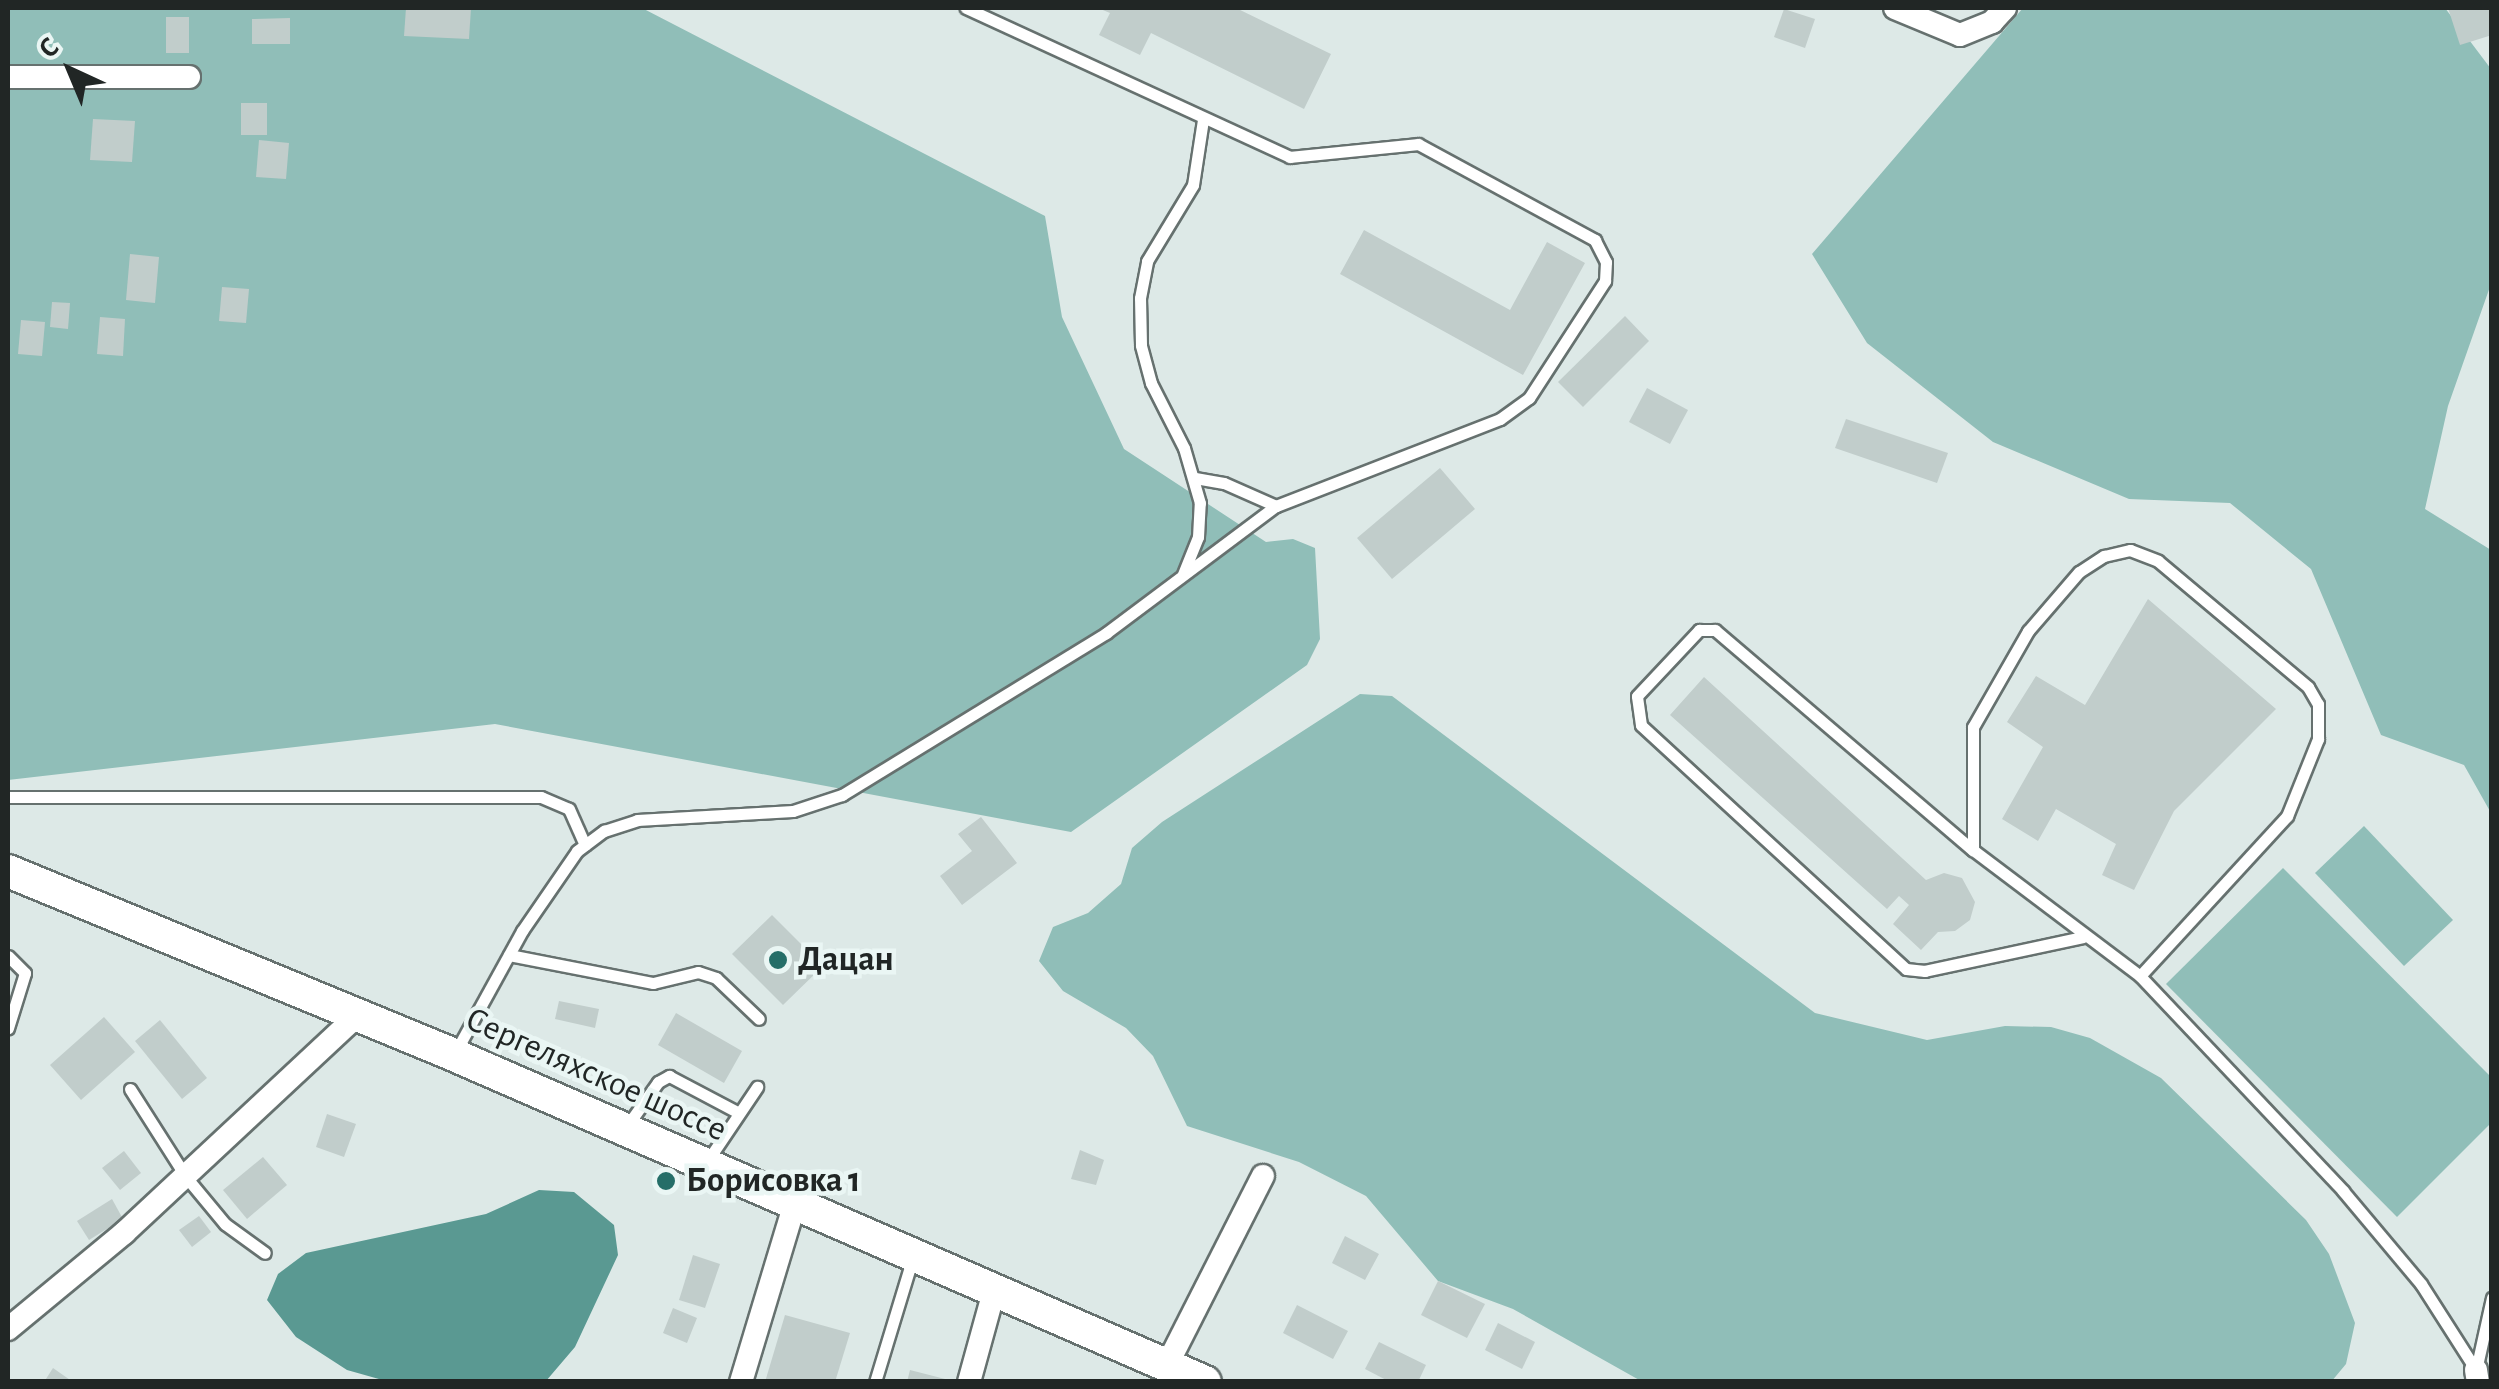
<!DOCTYPE html>
<meta charset="utf-8">
<style>
body{margin:0}
#map{position:relative;width:2499px;height:1389px;overflow:hidden;background:#dde9e7;font-family:"Alegreya Sans",sans-serif}
div>[style]{position:absolute}
.green>*{inset:0;background:#90beb8}
.water>*{inset:0;background:#5a9992}
.building>*{inset:0;background:#c1cdcb}
.roads{filter:drop-shadow(2px 0 #66716f) drop-shadow(-2px 0 #66716f) drop-shadow(0 2px #66716f) drop-shadow(0 -2px #66716f)}
.service>*{height:11px;margin:-5.5px;padding:0 5.5px;transform-origin:5.5px;border-radius:5.5px;background:#fff}
.minor>*{height:22px;margin:-11px;padding:0 11px;transform-origin:11px;border-radius:11px;background:#fff}
.secondary>*{height:32px;margin:-16px;padding:0 16px;transform-origin:16px;border-radius:16px;background:#fff}
.dots>*{width:28px;height:28px;translate:-50% -50%;box-sizing:border-box;border:5px solid #eaf6f4;border-radius:50%}
span{translate:-50% -50%;white-space:nowrap;text-align:center;line-height:1.15;-webkit-text-stroke:9px #eaf6f4;paint-order:stroke}
.poi-label{font-size:35px;color:#212625;font-weight:700}
.left{translate:0 -50%;text-align:left}
.street-label{font-size:35px;color:#212625}
.frame{position:absolute;inset:0;border:10px solid #212625;pointer-events:none}
.north{position:absolute;left:20px;top:20px;width:100px;height:100px;-webkit-text-stroke:8px #eaf6f4;paint-order:stroke;rotate:316deg;font-size:28px;font-weight:700;line-height:40px;text-align:center;color:#212625}
.north::after{content:'';display:block;margin:auto;width:35px;height:45px;background:#212625;clip-path:polygon(50% 0,100% 100%,50% 72%,0 100%)}
</style>
<div id="map">
<div class="green">
<div style="clip-path:polygon(8px 8px,642px 8px,1045px 216px,1062px 317px,1124px 449px,1266px 542px,1293px 539px,1315px 548px,1320px 639px,1307px 665px,1071px 832px,495px 724px,8px 780px)"></div>
<div style="clip-path:polygon(2023px 8px,2445px 8px,2491px 69px,2492px 281px,2448px 406px,2425px 509px,2491px 550px,2491px 813px,2464px 765px,2381px 735px,2311px 569px,2230px 503px,2129px 499px,1993px 442px,1867px 343px,1812px 254px)"></div>
<div style="clip-path:polygon(1360px 694px,1392px 696px,1815px 1013px,1927px 1040px,2005px 1026px,2051px 1027px,2090px 1038px,2161px 1078px,2306px 1220px,2329px 1254px,2355px 1323px,2346px 1364px,2331px 1382px,1641px 1381px,1513px 1309px,1438px 1281px,1366px 1196px,1299px 1162px,1187px 1126px,1153px 1056px,1126px 1028px,1063px 991px,1039px 961px,1053px 927px,1088px 913px,1121px 884px,1132px 848px,1162px 822px)"></div>
<div style="clip-path:polygon(2364px 826px,2453px 920px,2404px 966px,2315px 873px)"></div>
<div style="clip-path:polygon(2283px 868px,2491px 1077px,2491px 1123px,2397px 1217px,2166px 984px)"></div>
</div>
<div class="water">
<div style="clip-path:polygon(539px 1190px,574px 1192px,614px 1225px,618px 1255px,575px 1347px,546px 1381px,386px 1381px,347px 1370px,296px 1337px,267px 1300px,278px 1274px,306px 1253px,486px 1214px)"></div>
</div>
<div class="building">
<div style="clip-path:polygon(406px 8px,471px 8px,469px 39px,404px 36px)"></div>
<div style="clip-path:polygon(1098px 8px,1236px 8px,1331px 54px,1304px 109px,1151px 33px,1140px 55px,1099px 35px,1110px 13px)"></div>
<div style="clip-path:polygon(2448px 8px,2492px 8px,2492px 35px,2460px 45px)"></div>
<div style="clip-path:polygon(1784px 9px,1815px 19px,1805px 48px,1774px 37px)"></div>
<div style="clip-path:polygon(166px 17px,189px 17px,189px 53px,166px 53px)"></div>
<div style="clip-path:polygon(290px 18px,290px 44px,252px 44px,252px 19px)"></div>
<div style="clip-path:polygon(241px 103px,267px 103px,267px 135px,241px 135px)"></div>
<div style="clip-path:polygon(93px 119px,135px 121px,132px 162px,90px 160px)"></div>
<div style="clip-path:polygon(259px 140px,289px 143px,286px 179px,256px 177px)"></div>
<div style="clip-path:polygon(1364px 230px,1510px 310px,1547px 242px,1585px 263px,1523px 375px,1340px 274px)"></div>
<div style="clip-path:polygon(130px 254px,159px 257px,155px 303px,126px 300px)"></div>
<div style="clip-path:polygon(222px 287px,249px 289px,246px 323px,219px 321px)"></div>
<div style="clip-path:polygon(52px 302px,70px 303px,68px 329px,50px 327px)"></div>
<div style="clip-path:polygon(1625px 316px,1649px 341px,1583px 407px,1558px 382px)"></div>
<div style="clip-path:polygon(100px 317px,125px 319px,123px 356px,97px 354px)"></div>
<div style="clip-path:polygon(21px 320px,45px 322px,42px 356px,18px 354px)"></div>
<div style="clip-path:polygon(1647px 388px,1688px 410px,1670px 444px,1629px 422px)"></div>
<div style="clip-path:polygon(1846px 419px,1948px 453px,1937px 483px,1835px 448px)"></div>
<div style="clip-path:polygon(1440px 468px,1475px 509px,1392px 579px,1357px 538px)"></div>
<div style="clip-path:polygon(2148px 599px,2276px 709px,2174px 811px,2134px 890px,2102px 875px,2116px 844px,2056px 809px,2038px 841px,2002px 819px,2043px 747px,2007px 722px,2036px 676px,2085px 705px)"></div>
<div style="clip-path:polygon(1704px 677px,1926px 880px,1944px 873px,1962px 878px,1975px 902px,1970px 920px,1955px 931px,1938px 932px,1921px 950px,1893px 924px,1909px 905px,1899px 896px,1887px 909px,1670px 715px)"></div>
<div style="clip-path:polygon(981px 817px,1017px 863px,962px 905px,940px 876px,972px 851px,958px 834px)"></div>
<div style="clip-path:polygon(772px 915px,823px 966px,783px 1005px,732px 954px)"></div>
<div style="clip-path:polygon(559px 1001px,599px 1009px,595px 1028px,555px 1019px)"></div>
<div style="clip-path:polygon(676px 1013px,742px 1051px,724px 1083px,658px 1045px)"></div>
<div style="clip-path:polygon(104px 1017px,135px 1052px,81px 1100px,50px 1065px)"></div>
<div style="clip-path:polygon(160px 1020px,207px 1078px,182px 1099px,135px 1041px)"></div>
<div style="clip-path:polygon(327px 1114px,356px 1124px,344px 1157px,316px 1147px)"></div>
<div style="clip-path:polygon(1080px 1150px,1104px 1160px,1096px 1185px,1071px 1179px)"></div>
<div style="clip-path:polygon(124px 1151px,141px 1173px,120px 1190px,102px 1168px)"></div>
<div style="clip-path:polygon(263px 1157px,287px 1185px,247px 1219px,223px 1190px)"></div>
<div style="clip-path:polygon(112px 1199px,123px 1219px,89px 1240px,77px 1221px)"></div>
<div style="clip-path:polygon(199px 1216px,211px 1232px,192px 1247px,179px 1230px)"></div>
<div style="clip-path:polygon(1345px 1236px,1379px 1254px,1365px 1280px,1332px 1263px)"></div>
<div style="clip-path:polygon(693px 1255px,720px 1264px,705px 1308px,679px 1300px)"></div>
<div style="clip-path:polygon(1438px 1281px,1485px 1304px,1467px 1338px,1421px 1315px)"></div>
<div style="clip-path:polygon(1297px 1305px,1348px 1331px,1333px 1359px,1283px 1333px)"></div>
<div style="clip-path:polygon(673px 1308px,697px 1318px,687px 1343px,663px 1333px)"></div>
<div style="clip-path:polygon(785px 1315px,850px 1333px,835px 1382px,765px 1382px)"></div>
<div style="clip-path:polygon(1498px 1323px,1535px 1342px,1522px 1369px,1485px 1350px)"></div>
<div style="clip-path:polygon(1379px 1342px,1426px 1365px,1418px 1382px,1390px 1382px,1365px 1369px)"></div>
<div style="clip-path:polygon(53px 1368px,73px 1382px,44px 1382px)"></div>
<div style="clip-path:polygon(910px 1370px,949px 1380px,949px 1382px,907px 1382px)"></div>
</div>
<div class="roads">
<div class="service">
<div style="left:1195px;top:478px;width:29px;rotate:10deg"></div>
<div style="left:1224px;top:483px;width:57px;rotate:23.9deg"></div>
<div style="left:1183px;top:574px;width:40px;rotate:-68deg"></div>
<div style="left:1198px;top:537px;width:34px;rotate:-87deg"></div>
<div style="left:1200px;top:503px;width:57px;rotate:-106.2deg"></div>
<div style="left:1184px;top:448px;width:73px;rotate:-116.9deg"></div>
<div style="left:1151px;top:383px;width:39px;rotate:-105deg"></div>
<div style="left:1141px;top:345px;width:47px;rotate:-91.2deg"></div>
<div style="left:1140px;top:298px;width:38px;rotate:-79deg"></div>
<div style="left:1147px;top:261px;width:89px;rotate:-58.8deg"></div>
<div style="left:1193px;top:185px;width:66px;rotate:-81.3deg"></div>
<div style="left:8px;top:797px;width:533px"></div>
<div style="left:541px;top:797px;width:30px;rotate:23deg"></div>
<div style="left:569px;top:809px;width:39px;rotate:66deg"></div>
<div style="left:1973px;top:850px;width:123px;rotate:-90deg"></div>
<div style="left:1973px;top:727px;width:111px;rotate:-60.2deg"></div>
<div style="left:2028px;top:631px;width:78px;rotate:-49.2deg"></div>
<div style="left:2079px;top:572px;width:30px;rotate:-33deg"></div>
<div style="left:2104px;top:556px;width:27px;rotate:-13deg"></div>
<div style="left:2130px;top:550px;width:30px;rotate:21deg"></div>
<div style="left:2158px;top:561px;width:196px;rotate:40deg"></div>
<div style="left:2308px;top:687px;width:20px;rotate:60deg"></div>
<div style="left:2318px;top:704px;width:35px;rotate:90deg"></div>
<div style="left:2318px;top:739px;width:83px;rotate:111.9deg"></div>
<div style="left:2287px;top:816px;width:217px;rotate:132.6deg"></div>
<div style="left:2083px;top:937px;width:162px;rotate:167.9deg"></div>
<div style="left:1925px;top:971px;width:19px;rotate:-174deg"></div>
<div style="left:1906px;top:969px;width:360px;rotate:-137.4deg"></div>
<div style="left:1641px;top:725px;width:29px;rotate:-98deg"></div>
<div style="left:1637px;top:696px;width:91px;rotate:-46.8deg"></div>
<div style="left:1699px;top:630px;width:16px"></div>
<div style="left:1715px;top:630px;width:339px;rotate:40.5deg"></div>
<div style="left:1973px;top:850px;width:209px;rotate:37deg"></div>
<div style="left:2140px;top:976px;width:296px;rotate:46.6deg"></div>
<div style="left:2343px;top:1191px;width:121px;rotate:50deg"></div>
<div style="left:2421px;top:1284px;width:102px;rotate:57.4deg"></div>
<div style="left:509px;top:955px;width:147px;rotate:11deg"></div>
<div style="left:653px;top:983px;width:46px;rotate:-13.7deg"></div>
<div style="left:698px;top:972px;width:19px;rotate:18deg"></div>
<div style="left:716px;top:978px;width:59px;rotate:43.6deg"></div>
<div style="left:8px;top:956px;width:24px;rotate:45deg"></div>
<div style="left:25px;top:973px;width:58px;rotate:107.2deg"></div>
<div style="left:456px;top:1051px;width:137px;rotate:-61.2deg"></div>
<div style="left:522px;top:931px;width:97px;rotate:-55.5deg"></div>
<div style="left:577px;top:851px;width:34px;rotate:-37deg"></div>
<div style="left:604px;top:831px;width:35px;rotate:-18deg"></div>
<div style="left:637px;top:820px;width:156px;rotate:-3.3deg"></div>
<div style="left:793px;top:811px;width:52px;rotate:-18.1deg"></div>
<div style="left:842px;top:795px;width:310px;rotate:-31.5deg"></div>
<div style="left:1106px;top:633px;width:212px;rotate:-36.8deg"></div>
<div style="left:1276px;top:506px;width:240px;rotate:-21.2deg"></div>
<div style="left:1500px;top:419px;width:36px;rotate:-36deg"></div>
<div style="left:1529px;top:398px;width:140px;rotate:-57deg"></div>
<div style="left:1605px;top:281px;width:19px;rotate:-87deg"></div>
<div style="left:1606px;top:262px;width:25px;rotate:-117deg"></div>
<div style="left:1595px;top:240px;width:201px;rotate:-151.5deg"></div>
<div style="left:1418px;top:144px;width:129px;rotate:174.2deg"></div>
<div style="left:1290px;top:157px;width:357px;rotate:-155.3deg"></div>
<div style="left:130px;top:1089px;width:104px;rotate:57.5deg"></div>
<div style="left:186px;top:1177px;width:61px;rotate:50.3deg"></div>
<div style="left:225px;top:1224px;width:49px;rotate:35.9deg"></div>
<div style="left:627px;top:1126px;width:54px;rotate:-54.8deg"></div>
<div style="left:658px;top:1082px;width:13px;rotate:-29deg"></div>
<div style="left:669px;top:1076px;width:79px;rotate:27.9deg"></div>
<div style="left:706px;top:1163px;width:92px;rotate:-56.1deg"></div>
<div style="left:2476px;top:1370px;width:74px;rotate:-77.5deg"></div>
<div style="left:875px;top:1382px;width:131px;rotate:-73.1deg"></div>
</div>
<div class="minor">
<div style="left:1895px;top:8px;width:70px;rotate:22.6deg"></div>
<div style="left:1960px;top:35px;width:35px;rotate:-22deg"></div>
<div style="left:1992px;top:22px;width:19px;rotate:-47deg"></div>
<div style="left:8px;top:77px;width:181px"></div>
<div style="left:8px;top:1329px;width:151px;rotate:-39.6deg"></div>
<div style="left:124px;top:1233px;width:317px;rotate:-43deg"></div>
<div style="left:1167px;top:1365px;width:212px;rotate:-63.1deg"></div>
<div style="left:2476px;top:1370px;width:12px;rotate:81deg"></div>
<div style="left:741px;top:1382px;width:183px;rotate:-73.2deg"></div>
<div style="left:969px;top:1382px;width:94px;rotate:-74.6deg"></div>
</div>
<div class="secondary">
<div style="left:8px;top:871px;width:482px;rotate:22.4deg"></div>
<div style="left:454px;top:1055px;width:819px;rotate:23.53deg"></div>
</div>
</div>
<div class="dots">
<div style="left:778px;top:960px;background:#256e68"></div>
<div style="left:666px;top:1181px;background:#256e68"></div>
</div>
<div class="poi-label">
<span class="left" style="left:798px;top:960px">Дацан</span>
<span class="left" style="left:686px;top:1181px">Борисовка 1</span>
</div>
<div class="street-label">
<span style="left:596px;top:1075px;rotate:24deg">Сергеляхское шоссе</span>
</div>
<div class="frame"></div>
<div class="north">С</div>
</div>
